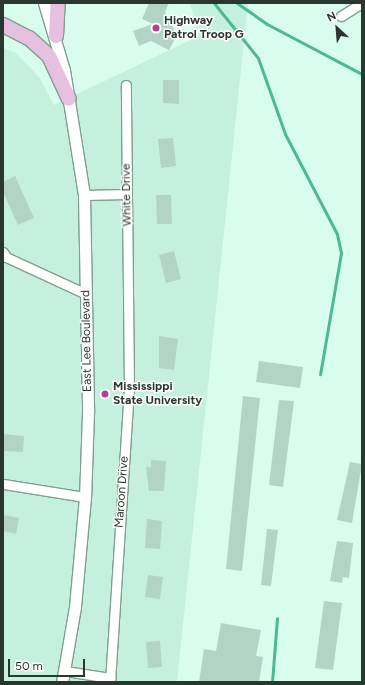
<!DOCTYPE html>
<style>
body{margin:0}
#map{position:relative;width:365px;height:685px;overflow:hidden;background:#d9fded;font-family:Figtree,sans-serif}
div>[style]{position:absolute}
.built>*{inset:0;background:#c6f0de}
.stream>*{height:3px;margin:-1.5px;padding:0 1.5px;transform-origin:1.5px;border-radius:1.5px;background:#4bb992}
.building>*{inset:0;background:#b2d4c5}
.roads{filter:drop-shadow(1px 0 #7e9f90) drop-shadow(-1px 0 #7e9f90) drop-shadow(0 1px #7e9f90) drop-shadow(0 -1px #7e9f90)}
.minor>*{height:9px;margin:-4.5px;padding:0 4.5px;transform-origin:4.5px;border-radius:4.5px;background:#fff}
.tertiary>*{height:11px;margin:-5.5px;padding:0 5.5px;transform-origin:5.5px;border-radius:5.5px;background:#fff}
.primary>*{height:14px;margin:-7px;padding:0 7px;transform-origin:7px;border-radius:7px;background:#e8c0df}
.dots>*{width:11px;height:11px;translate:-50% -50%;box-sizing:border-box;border:2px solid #fff;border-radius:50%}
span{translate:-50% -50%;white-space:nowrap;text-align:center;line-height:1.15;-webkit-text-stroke:3px #fff;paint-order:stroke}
.poi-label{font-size:12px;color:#2a3731;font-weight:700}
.left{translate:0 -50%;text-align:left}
.street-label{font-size:12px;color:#2a3731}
.frame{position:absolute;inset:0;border:4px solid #2a3731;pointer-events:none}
.north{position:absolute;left:317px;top:8px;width:40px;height:40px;-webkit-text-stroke:3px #fff;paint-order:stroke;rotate:334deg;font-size:11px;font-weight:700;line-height:16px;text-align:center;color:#2a3731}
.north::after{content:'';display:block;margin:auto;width:14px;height:18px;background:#2a3731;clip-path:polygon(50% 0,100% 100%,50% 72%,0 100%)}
.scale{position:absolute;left:8px;top:659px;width:77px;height:18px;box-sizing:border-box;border:2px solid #2a3731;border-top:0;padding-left:5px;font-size:12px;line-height:14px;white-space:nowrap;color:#2a3731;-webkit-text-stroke:3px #fff;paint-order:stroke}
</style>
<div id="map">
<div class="built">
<div style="clip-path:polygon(190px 3px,248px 3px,177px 682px,3px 682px,3px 48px,16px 53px,40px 78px,54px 105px,199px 36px)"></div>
</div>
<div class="stream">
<div style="left:214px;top:3px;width:70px;rotate:51.3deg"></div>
<div style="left:258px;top:58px;width:81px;rotate:70.4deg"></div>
<div style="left:285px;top:134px;width:113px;rotate:62.5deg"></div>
<div style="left:337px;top:234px;width:19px;rotate:78deg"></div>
<div style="left:341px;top:253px;width:123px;rotate:99.8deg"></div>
<div style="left:237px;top:3px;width:37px;rotate:35deg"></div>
<div style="left:267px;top:24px;width:107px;rotate:27.8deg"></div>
<div style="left:272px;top:682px;width:64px;rotate:-85.5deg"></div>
</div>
<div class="building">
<div style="clip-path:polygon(149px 3px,169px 3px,165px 12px,177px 35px,169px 50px,151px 41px,139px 46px,133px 31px,153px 24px,142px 19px)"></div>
<div style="clip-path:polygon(163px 80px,179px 80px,179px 104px,163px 103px)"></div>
<div style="clip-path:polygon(173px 138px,176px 166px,161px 168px,158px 139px)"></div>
<div style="clip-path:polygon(15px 176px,34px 218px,18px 225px,3px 192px,3px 182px)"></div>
<div style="clip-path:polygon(156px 195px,171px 195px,172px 224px,157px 224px)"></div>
<div style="clip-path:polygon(174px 251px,181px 279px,166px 283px,159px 255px)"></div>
<div style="clip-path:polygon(159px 336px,178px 339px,174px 370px,159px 368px)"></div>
<div style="clip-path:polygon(259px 361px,303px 367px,300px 388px,256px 382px)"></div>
<div style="clip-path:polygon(243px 396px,260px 398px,242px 571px,226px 569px)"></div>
<div style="clip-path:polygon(279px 400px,294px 401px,283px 487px,269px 485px)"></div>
<div style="clip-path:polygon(3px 434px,24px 436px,23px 452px,3px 451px)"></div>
<div style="clip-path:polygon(151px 460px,166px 461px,164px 491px,149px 491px,146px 467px,151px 467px)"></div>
<div style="clip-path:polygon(350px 462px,362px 464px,352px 523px,337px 520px)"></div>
<div style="clip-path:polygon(3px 515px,19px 518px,16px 534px,3px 531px)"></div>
<div style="clip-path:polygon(147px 519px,162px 521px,160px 549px,145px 548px)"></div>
<div style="clip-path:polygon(267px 529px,278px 530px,271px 586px,261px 585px)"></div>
<div style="clip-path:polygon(337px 541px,353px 543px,349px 578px,343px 577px,342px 583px,330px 581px)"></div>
<div style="clip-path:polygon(148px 575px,163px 577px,160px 599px,145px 597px)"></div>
<div style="clip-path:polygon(324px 601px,342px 603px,333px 670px,315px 668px)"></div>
<div style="clip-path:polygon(221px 623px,261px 630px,256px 656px,263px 657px,259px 682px,199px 682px,204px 649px,216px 651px)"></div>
<div style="clip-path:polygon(160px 641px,162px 667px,148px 668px,146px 642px)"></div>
</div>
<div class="roads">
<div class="minor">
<div style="left:341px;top:16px;width:25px;rotate:-32deg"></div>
<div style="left:84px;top:195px;width:42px;rotate:-1.4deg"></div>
<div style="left:3px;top:252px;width:6px;rotate:59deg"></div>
<div style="left:6px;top:257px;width:88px;rotate:24.8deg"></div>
<div style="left:3px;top:484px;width:83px;rotate:9deg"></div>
<div style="left:65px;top:671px;width:46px;rotate:8.8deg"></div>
<div style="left:110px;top:682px;width:296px;rotate:-86.3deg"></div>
<div style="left:129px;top:387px;width:302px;rotate:-90.6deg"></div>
</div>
<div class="tertiary">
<div style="left:44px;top:3px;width:70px;rotate:73.4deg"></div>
<div style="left:64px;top:70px;width:127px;rotate:80.9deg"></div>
<div style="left:84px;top:195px;width:218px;rotate:88.9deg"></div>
<div style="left:88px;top:413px;width:84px;rotate:92deg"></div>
<div style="left:85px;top:497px;width:110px;rotate:95.2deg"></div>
<div style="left:75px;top:607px;width:76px;rotate:99.8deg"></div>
</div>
<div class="primary">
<div style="left:3px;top:25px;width:29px;rotate:27deg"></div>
<div style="left:29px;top:38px;width:27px;rotate:42deg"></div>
<div style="left:49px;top:56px;width:47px;rotate:65.1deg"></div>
<div style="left:56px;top:36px;width:33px;rotate:-87deg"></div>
</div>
</div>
<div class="dots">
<div style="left:156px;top:28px;background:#b0409c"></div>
<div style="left:105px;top:394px;background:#b0409c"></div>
</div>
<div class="poi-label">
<span class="left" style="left:164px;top:28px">Highway<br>Patrol Troop G</span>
<span class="left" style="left:113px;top:394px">Mississippi<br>State University</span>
</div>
<div class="street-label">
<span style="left:127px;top:195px;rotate:-91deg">White Drive</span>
<span style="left:87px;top:341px;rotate:-91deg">East Lee Boulevard</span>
<span style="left:122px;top:492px;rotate:-86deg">Maroon Drive</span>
</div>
<div class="frame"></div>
<div class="north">N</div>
<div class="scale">50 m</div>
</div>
